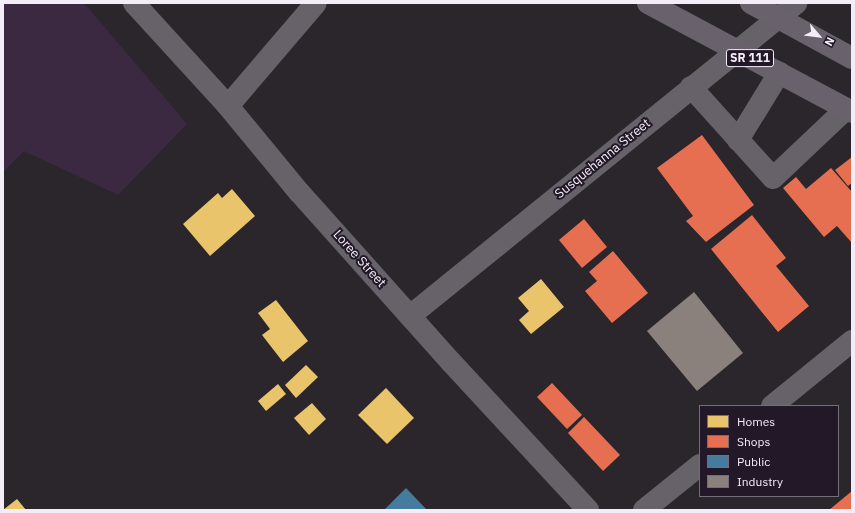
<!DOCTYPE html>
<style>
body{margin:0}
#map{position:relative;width:855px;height:513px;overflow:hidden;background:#2b262c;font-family:"IBM Plex Sans",sans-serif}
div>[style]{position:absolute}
.green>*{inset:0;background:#3b2942}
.homes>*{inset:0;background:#e9c46a}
.shops>*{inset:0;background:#e76f51}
.public>*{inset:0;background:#457b9d}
.industry>*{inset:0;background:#8a817c}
.minor>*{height:22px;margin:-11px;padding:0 11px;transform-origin:11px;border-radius:11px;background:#676269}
.major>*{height:22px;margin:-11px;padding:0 11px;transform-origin:11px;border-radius:11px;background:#69626c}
span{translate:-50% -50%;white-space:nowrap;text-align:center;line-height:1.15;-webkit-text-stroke:4px #221827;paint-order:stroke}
.shield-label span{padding:1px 3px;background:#221827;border:1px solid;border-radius:3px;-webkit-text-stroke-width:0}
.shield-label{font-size:12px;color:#f4edf7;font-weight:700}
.street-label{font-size:13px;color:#f4edf7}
.frame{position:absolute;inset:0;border:4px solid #f4edf7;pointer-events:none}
.legend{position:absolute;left:699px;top:405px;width:140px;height:92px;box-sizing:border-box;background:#221827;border:1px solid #766d7a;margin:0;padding:5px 7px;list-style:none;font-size:12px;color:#f4edf7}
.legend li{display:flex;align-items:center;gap:8px;height:20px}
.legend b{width:20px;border:1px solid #766d7a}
.north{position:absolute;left:799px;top:16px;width:40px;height:40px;-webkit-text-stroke:3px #221827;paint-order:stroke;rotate:118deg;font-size:11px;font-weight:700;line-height:16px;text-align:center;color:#f4edf7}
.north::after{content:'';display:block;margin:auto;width:14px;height:18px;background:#f4edf7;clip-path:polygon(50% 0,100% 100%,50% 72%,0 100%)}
</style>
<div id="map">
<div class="green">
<div style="clip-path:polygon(3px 3px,84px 3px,187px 124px,118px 195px,24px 151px,3px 172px)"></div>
</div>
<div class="homes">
<div style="clip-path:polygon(232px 189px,255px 216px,210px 256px,183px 224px,218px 193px,222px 198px)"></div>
<div style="clip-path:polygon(541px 279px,564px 307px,531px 334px,519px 320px,529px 311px,518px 298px)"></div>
<div style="clip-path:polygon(276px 300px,308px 341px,283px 362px,262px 335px,270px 329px,258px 313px)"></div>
<div style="clip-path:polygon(306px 365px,318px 377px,296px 398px,285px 385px)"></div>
<div style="clip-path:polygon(278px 384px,286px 394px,266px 411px,258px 401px)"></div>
<div style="clip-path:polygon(386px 388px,414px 418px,387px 444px,358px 415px)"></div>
<div style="clip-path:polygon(312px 403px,326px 419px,309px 435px,294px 418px)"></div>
<div style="clip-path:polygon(17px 499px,26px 510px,3px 510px)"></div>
</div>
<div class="shops">
<div style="clip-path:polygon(702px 135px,754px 205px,706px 242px,686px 221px,693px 216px,657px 168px)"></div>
<div style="clip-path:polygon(852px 157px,852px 183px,848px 186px,835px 170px)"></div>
<div style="clip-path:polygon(831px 168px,852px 192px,852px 243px,837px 226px,824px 237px,783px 188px,796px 177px,806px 189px)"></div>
<div style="clip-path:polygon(752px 215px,786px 258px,776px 266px,809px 306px,778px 332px,711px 249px)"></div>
<div style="clip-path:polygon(584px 219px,607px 247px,582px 268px,559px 240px)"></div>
<div style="clip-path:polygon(613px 251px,648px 293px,612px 323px,585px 291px,597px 281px,589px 272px)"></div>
<div style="clip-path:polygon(552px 383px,582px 415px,567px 429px,537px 397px)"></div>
<div style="clip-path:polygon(584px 417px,620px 455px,603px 471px,568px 433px)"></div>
<div style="clip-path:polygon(852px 491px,852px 510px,829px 510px)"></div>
</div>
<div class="public">
<div style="clip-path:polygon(406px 488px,427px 510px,384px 510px)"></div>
</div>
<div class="industry">
<div style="clip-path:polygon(694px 292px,743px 353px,697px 391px,647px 331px)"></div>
</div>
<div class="minor">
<div style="left:134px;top:3px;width:139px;rotate:47.6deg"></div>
<div style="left:228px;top:106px;width:112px;rotate:50.5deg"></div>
<div style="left:299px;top:192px;width:228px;rotate:48.2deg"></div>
<div style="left:451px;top:362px;width:202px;rotate:47.2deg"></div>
<div style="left:691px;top:87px;width:122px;rotate:48deg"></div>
<div style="left:773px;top:178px;width:100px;rotate:-43.4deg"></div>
<div style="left:228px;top:106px;width:135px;rotate:-49.5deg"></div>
<div style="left:738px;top:140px;width:79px;rotate:-58.5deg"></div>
<div style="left:410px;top:316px;width:497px;rotate:-39deg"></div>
<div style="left:772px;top:406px;width:103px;rotate:-39.1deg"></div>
<div style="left:644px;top:510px;width:72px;rotate:-38.8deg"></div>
</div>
<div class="major">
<div style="left:648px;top:3px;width:231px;rotate:28.1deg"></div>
<div style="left:751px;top:3px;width:115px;rotate:28.6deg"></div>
</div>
<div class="shield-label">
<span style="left:750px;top:58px">SR 111</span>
</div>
<div class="street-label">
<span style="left:603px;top:159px;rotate:-39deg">Susquehanna Street</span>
<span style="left:359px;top:259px;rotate:48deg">Loree Street</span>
</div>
<div class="frame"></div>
<ul class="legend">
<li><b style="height:11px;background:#e9c46a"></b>Homes</li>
<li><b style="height:11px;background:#e76f51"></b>Shops</li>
<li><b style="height:11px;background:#457b9d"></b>Public</li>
<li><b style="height:11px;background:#8a817c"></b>Industry</li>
</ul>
<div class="north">N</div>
</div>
